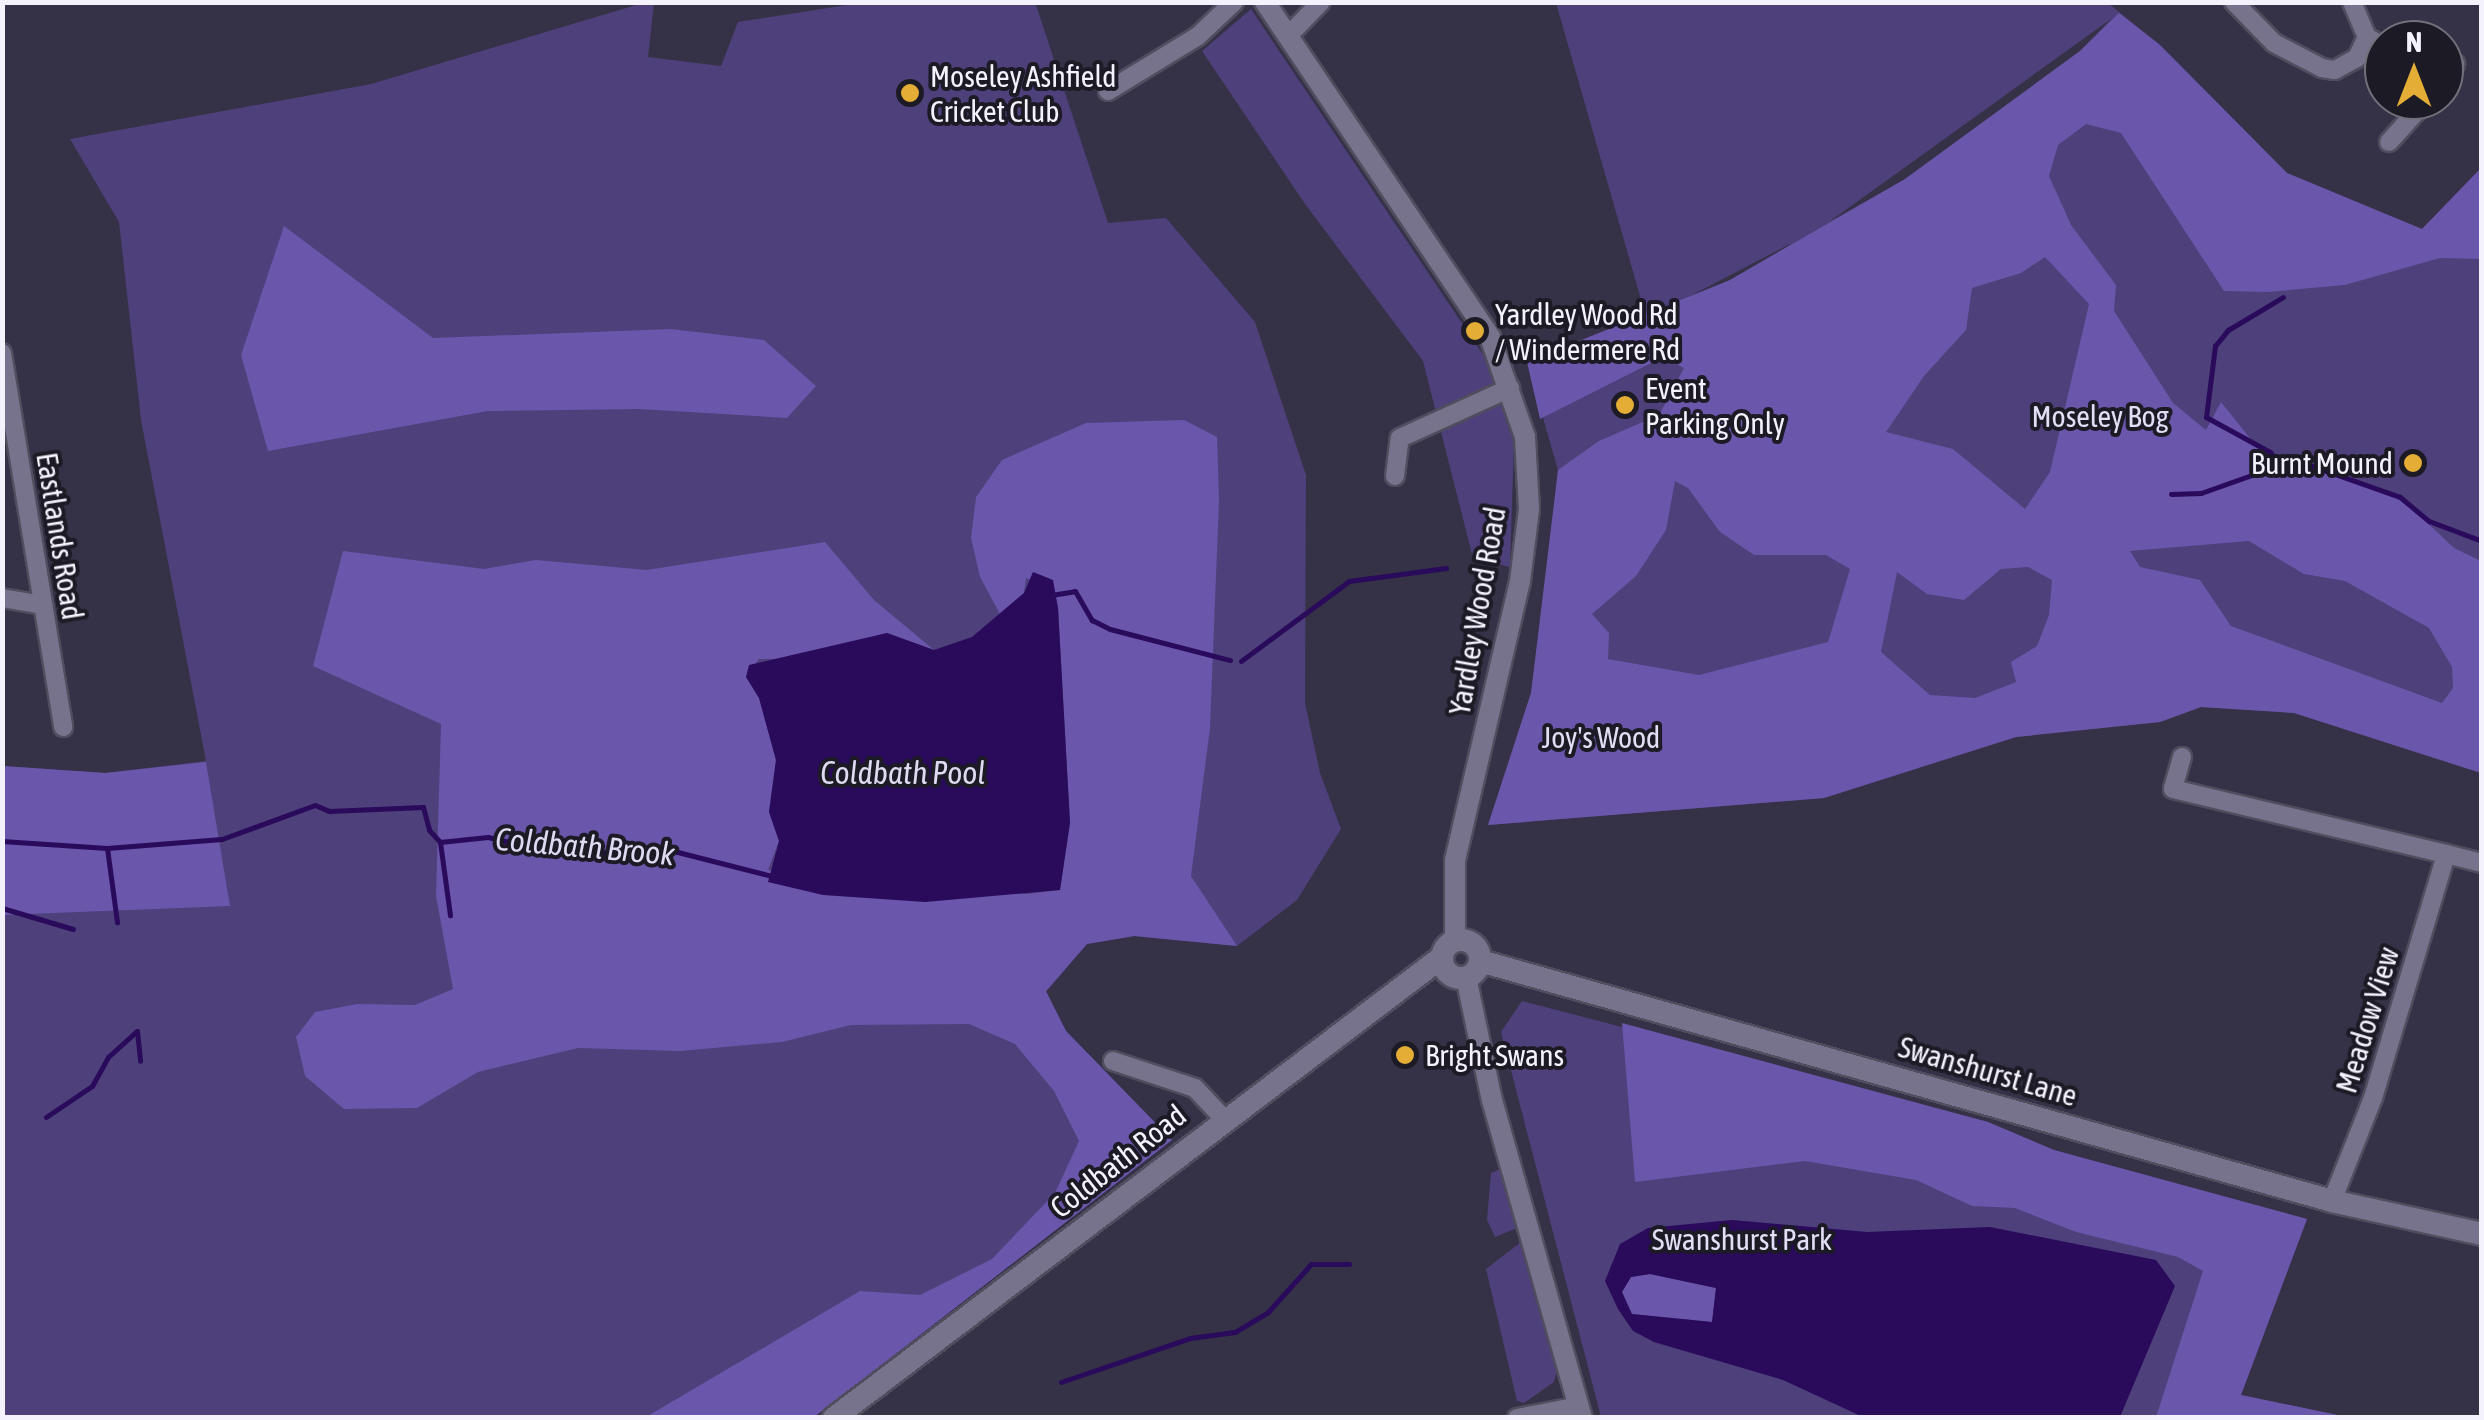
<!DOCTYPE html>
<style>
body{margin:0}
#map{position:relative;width:2484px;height:1420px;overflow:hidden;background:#353146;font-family:"Asap Condensed",sans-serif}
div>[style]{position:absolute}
.green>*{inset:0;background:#4e407a}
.forest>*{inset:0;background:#6a56aa}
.water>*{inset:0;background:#290a5b}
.stream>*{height:5px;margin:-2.5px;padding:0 2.5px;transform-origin:2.5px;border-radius:2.5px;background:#290a5b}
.roads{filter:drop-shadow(2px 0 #504d5e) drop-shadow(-2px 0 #504d5e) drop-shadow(0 2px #504d5e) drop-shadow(0 -2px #504d5e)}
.minor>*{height:18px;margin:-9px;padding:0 9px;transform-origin:9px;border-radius:9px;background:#77738c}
.tertiary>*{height:20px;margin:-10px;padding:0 10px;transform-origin:10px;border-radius:10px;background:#77738c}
.secondary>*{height:22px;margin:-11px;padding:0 11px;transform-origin:11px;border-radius:11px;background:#77738c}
.secondary>.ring{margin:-11px;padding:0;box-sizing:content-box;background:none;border:22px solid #77738c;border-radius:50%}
.dots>*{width:28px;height:28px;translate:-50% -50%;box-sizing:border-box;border:5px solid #1c1a24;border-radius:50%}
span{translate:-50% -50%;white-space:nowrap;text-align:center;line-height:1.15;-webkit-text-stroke:8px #1c1a24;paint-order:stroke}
.poi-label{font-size:30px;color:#f4f2fd}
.left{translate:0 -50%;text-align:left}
.right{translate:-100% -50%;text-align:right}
.park-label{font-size:30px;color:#e1def5}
.street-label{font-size:30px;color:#f4f2fd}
.water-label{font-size:32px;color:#dddaf1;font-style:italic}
.frame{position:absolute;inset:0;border:5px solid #f4f2fd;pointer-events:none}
.north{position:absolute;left:2364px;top:20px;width:100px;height:100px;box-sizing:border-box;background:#1c1a24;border:2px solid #72707b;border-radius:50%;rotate:0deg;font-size:28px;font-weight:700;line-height:40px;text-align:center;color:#f4f2fd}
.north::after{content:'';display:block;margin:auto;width:35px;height:45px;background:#e4ad35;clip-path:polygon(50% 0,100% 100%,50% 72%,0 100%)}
</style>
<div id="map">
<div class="green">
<div style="clip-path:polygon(1035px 2px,1108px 223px,1166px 218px,1255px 322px,1306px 475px,1305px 703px,1320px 773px,1341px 829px,1297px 900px,1237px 946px,1134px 936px,1087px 944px,1046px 992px,1066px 1031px,1172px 1140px,814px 1417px,3px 1418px,2px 766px,105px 773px,206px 761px,141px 420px,119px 222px,70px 139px,371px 84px,643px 3px,654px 3px,648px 57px,721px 66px,738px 22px,860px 3px)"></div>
<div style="clip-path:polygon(evenodd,1556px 3px,2108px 3px,2160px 45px,2287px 173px,2422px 229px,2481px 168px,2481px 773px,2294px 713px,2201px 707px,2160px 722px,2016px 737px,1824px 798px,1488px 825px,1531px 693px,1549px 573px,1558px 470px,1527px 362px,1646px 317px,1556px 3px,2111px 19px,2080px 51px,1905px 179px,1829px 222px,2111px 19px,1556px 3px,1791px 244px,1730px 280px,1671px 306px,1790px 244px,1791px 244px)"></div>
<div style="clip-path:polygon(1251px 9px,1488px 362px,1514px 441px,1510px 567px,1473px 558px,1423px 361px,1305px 204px,1202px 51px)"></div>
<div style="clip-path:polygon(1522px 1001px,1988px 1122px,2054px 1150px,2307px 1219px,2241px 1395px,2347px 1417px,1601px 1417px,1501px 1032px)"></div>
<div style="clip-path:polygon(1505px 1167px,1522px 1226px,1495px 1237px,1487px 1220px,1491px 1173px)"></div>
<div style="clip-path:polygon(1525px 1239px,1558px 1366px,1554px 1382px,1524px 1403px,1517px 1401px,1486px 1269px)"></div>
</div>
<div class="forest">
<div style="clip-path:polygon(evenodd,2119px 13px,2160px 45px,2287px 173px,2422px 229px,2481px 168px,2481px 259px,2440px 258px,2345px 285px,2268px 292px,2224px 291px,2121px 133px,2086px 124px,2058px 145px,2049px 176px,2071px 225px,2116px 285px,2114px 311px,2173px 403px,2206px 430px,2221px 402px,2273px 467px,2312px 466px,2400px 497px,2454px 548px,2481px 561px,2481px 773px,2294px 713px,2201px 707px,2160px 722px,2016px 737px,1824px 798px,1488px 825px,1531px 693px,1558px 470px,1599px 441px,1659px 415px,1684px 368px,1663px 357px,1540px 419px,1527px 362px,1730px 280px,1905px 179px,2080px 51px,2119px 13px,2045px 257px,2089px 304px,2050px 472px,2025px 509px,1953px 449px,1886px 432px,1924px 376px,1966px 330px,1972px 288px,2021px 273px,2045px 257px,2119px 13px,1675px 481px,1688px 488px,1720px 532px,1754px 555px,1826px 555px,1850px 569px,1828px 642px,1699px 675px,1608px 659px,1609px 633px,1592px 614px,1636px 576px,1666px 530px,1675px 481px,2119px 13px,2249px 541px,2304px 574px,2345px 581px,2429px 628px,2452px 667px,2453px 688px,2442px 703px,2231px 626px,2200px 580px,2140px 567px,2130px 551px,2249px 541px,2119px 13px,2028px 567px,2052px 580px,2049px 615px,2037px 646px,2011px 662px,2016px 682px,1975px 698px,1930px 695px,1881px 652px,1897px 572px,1927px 594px,1964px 600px,2001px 569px,2028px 567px)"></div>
<div style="clip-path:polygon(284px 226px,433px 338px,671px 329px,764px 340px,816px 386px,787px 418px,639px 409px,488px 411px,268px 451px,241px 355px)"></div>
<div style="clip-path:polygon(1184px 420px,1217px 437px,1219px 500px,1210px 728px,1191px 876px,1237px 946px,1134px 936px,1087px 944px,1046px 991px,1066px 1031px,1172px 1140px,814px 1417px,646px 1417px,860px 1291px,920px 1295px,992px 1259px,1055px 1193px,1079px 1141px,1054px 1091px,1015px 1044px,969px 1024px,851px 1025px,782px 1042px,680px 1051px,578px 1048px,478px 1072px,417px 1108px,344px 1109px,305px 1076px,296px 1037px,315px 1012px,357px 1004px,415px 1005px,453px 989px,436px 896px,441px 724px,313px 666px,343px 551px,484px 569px,536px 560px,647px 570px,825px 542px,874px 600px,934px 650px,887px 633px,789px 659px,759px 659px,746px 677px,759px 698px,776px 760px,769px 812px,779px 841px,768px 870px,1027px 894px,1060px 890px,1070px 822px,1058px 608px,1051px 589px,1026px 578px,1024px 593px,1000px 614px,980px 577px,971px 538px,976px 497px,1002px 460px,1086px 423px)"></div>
<div style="clip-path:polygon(206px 762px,230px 906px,3px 915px,3px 766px,105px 773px)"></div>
<div style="clip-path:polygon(1622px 1023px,1988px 1122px,2054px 1150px,2307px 1219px,2241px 1395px,2347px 1417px,2156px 1417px,2203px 1271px,2178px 1257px,2076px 1232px,2015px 1208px,1972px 1206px,1916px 1180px,1805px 1161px,1635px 1182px)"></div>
<div style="clip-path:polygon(1650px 1274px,1716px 1288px,1712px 1322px,1631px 1314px,1622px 1292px,1631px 1277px)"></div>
</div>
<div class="water">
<div style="clip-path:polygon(1033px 572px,1053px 580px,1058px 608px,1070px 823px,1060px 890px,925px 902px,823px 895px,768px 882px,779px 841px,769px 812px,776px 760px,759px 698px,746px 677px,749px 665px,887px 633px,934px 650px,972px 637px,1024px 593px)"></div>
<div style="clip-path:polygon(evenodd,1732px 1220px,1867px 1232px,1990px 1227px,2156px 1260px,2175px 1286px,2120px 1417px,1863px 1417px,1783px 1380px,1654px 1342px,1633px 1331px,1618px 1309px,1605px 1281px,1620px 1244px,1648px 1228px,1732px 1220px,1650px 1274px,1716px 1288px,1712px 1322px,1632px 1314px,1622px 1292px,1631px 1277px,1650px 1274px)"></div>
</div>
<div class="stream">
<div style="left:2280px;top:465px;width:16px;rotate:-128deg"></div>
<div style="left:2270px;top:452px;width:73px;rotate:-151.3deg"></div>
<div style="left:2206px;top:417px;width:72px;rotate:-82.8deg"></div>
<div style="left:2215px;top:346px;width:21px;rotate:-51deg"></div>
<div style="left:2228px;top:330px;width:64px;rotate:-31deg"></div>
<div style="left:2171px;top:494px;width:30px;rotate:-2deg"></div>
<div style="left:2201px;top:493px;width:84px;rotate:-19.5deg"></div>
<div style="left:2280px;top:465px;width:32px;rotate:2deg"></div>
<div style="left:2312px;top:466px;width:93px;rotate:19.4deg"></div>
<div style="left:2400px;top:497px;width:38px;rotate:40deg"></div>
<div style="left:2429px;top:521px;width:57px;rotate:20.7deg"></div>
<div style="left:1051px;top:595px;width:24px;rotate:-9deg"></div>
<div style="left:1075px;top:591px;width:34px;rotate:60deg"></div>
<div style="left:1092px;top:620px;width:20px;rotate:27deg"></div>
<div style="left:1110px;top:629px;width:124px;rotate:14.5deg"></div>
<div style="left:1241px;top:661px;width:134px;rotate:-36.5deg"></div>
<div style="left:1349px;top:581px;width:98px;rotate:-7.6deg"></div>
<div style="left:2px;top:841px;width:105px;rotate:3.8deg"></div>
<div style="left:107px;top:848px;width:115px;rotate:-4.5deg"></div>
<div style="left:222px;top:839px;width:99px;rotate:-20.1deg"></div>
<div style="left:315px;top:805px;width:15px;rotate:23deg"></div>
<div style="left:329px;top:811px;width:94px;rotate:-2.4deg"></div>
<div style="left:423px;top:807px;width:24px;rotate:75deg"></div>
<div style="left:429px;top:830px;width:16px;rotate:47deg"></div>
<div style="left:440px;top:842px;width:48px;rotate:-5.9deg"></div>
<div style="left:488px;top:837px;width:56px;rotate:13.5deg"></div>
<div style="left:542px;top:850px;width:18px;rotate:-13deg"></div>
<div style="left:560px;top:846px;width:77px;rotate:8.2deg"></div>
<div style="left:636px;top:857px;width:24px;rotate:-24deg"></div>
<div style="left:658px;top:847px;width:114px;rotate:14.3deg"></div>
<div style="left:440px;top:842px;width:74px;rotate:82.2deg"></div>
<div style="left:107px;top:848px;width:75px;rotate:82.3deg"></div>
<div style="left:2px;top:908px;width:74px;rotate:16.5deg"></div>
<div style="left:137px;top:1031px;width:30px;rotate:84deg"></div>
<div style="left:46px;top:1117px;width:55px;rotate:-34deg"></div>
<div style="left:92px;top:1086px;width:33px;rotate:-61deg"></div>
<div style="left:108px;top:1057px;width:39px;rotate:-42deg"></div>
<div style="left:1061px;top:1382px;width:136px;rotate:-18.8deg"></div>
<div style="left:1190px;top:1338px;width:45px;rotate:-7.6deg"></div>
<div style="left:1235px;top:1332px;width:39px;rotate:-31deg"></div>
<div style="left:1268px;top:1312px;width:64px;rotate:-48.1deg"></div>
<div style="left:1311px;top:1264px;width:38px"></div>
</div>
<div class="roads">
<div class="minor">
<div style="left:2234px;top:2px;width:57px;rotate:45.7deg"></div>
<div style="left:2274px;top:43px;width:54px;rotate:27.5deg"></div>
<div style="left:2322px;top:68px;width:13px;rotate:9deg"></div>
<div style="left:2335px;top:70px;width:25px;rotate:-29deg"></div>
<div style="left:2357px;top:58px;width:23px;rotate:-65deg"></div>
<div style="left:2352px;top:2px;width:38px;rotate:67deg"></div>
<div style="left:2367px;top:37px;width:20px;rotate:30deg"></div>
<div style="left:1288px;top:36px;width:47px;rotate:-45.9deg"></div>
<div style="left:2444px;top:72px;width:14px;rotate:-36deg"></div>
<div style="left:1108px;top:91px;width:105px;rotate:-31.4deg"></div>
<div style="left:1198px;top:36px;width:50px;rotate:-43.4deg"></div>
<div style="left:2389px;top:142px;width:57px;rotate:-47.9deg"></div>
<div style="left:2px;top:353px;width:379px;rotate:80.7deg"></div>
<div style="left:1395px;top:476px;width:38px;rotate:-83deg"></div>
<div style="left:1400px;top:438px;width:121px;rotate:-24.4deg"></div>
<div style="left:2px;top:598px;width:42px;rotate:9.7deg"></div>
<div style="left:2182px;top:757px;width:33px;rotate:106deg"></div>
<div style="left:2173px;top:789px;width:281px;rotate:13.4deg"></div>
<div style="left:1113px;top:1061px;width:86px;rotate:18.2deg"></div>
<div style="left:1195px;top:1088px;width:41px;rotate:47deg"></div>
<div style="left:2332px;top:1201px;width:111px;rotate:-68.3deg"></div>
<div style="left:2373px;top:1098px;width:255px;rotate:-73.3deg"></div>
<div style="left:2446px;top:854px;width:37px;rotate:14deg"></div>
<div style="left:1517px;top:1418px;width:63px;rotate:-11deg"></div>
</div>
<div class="tertiary">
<div style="left:1265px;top:2px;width:404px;rotate:56.1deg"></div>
<div style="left:1490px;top:337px;width:106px;rotate:70.7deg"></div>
<div style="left:1525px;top:437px;width:72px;rotate:86.8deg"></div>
<div style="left:1529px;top:509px;width:73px;rotate:97.1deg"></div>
<div style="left:1520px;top:581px;width:287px;rotate:103.1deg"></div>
<div style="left:1455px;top:861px;width:79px;rotate:90deg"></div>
<div style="left:1466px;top:977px;width:126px;rotate:78.1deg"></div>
<div style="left:1492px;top:1100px;width:330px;rotate:74.2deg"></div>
</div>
<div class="secondary">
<div class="ring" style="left:1442px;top:940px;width:16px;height:16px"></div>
<div style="left:1480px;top:961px;width:885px;rotate:15.73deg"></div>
<div style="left:2332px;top:1201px;width:154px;rotate:12.4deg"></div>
<div style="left:834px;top:1418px;width:763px;rotate:-37.17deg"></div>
</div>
</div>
<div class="dots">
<div style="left:910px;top:93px;background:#e4ad35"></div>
<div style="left:1475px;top:331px;background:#e4ad35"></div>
<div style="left:1625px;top:405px;background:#e4ad35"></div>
<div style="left:2413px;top:463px;background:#e4ad35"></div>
<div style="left:1405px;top:1055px;background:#e4ad35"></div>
</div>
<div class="poi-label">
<span class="left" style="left:930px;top:93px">Moseley Ashfield<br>Cricket Club</span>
<span class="left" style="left:1495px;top:331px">Yardley Wood Rd<br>/ Windermere Rd</span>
<span class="left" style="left:1645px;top:405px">Event<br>Parking Only</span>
<span class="right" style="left:2393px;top:463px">Burnt Mound</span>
<span class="left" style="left:1425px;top:1055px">Bright Swans</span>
</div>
<div class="park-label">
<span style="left:2100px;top:416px">Moseley Bog</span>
<span style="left:1601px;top:737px">Joy's Wood</span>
<span style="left:1742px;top:1239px">Swanshurst Park</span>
</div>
<div class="street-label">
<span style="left:60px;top:536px;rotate:81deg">Eastlands Road</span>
<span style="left:1477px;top:611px;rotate:-80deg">Yardley Wood Road</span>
<span style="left:2367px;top:1020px;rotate:-73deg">Meadow View</span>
<span style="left:1988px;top:1071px;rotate:16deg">Swanshurst Lane</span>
<span style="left:1118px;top:1161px;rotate:-38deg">Coldbath Road</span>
</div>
<div class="water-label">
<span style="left:903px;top:773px">Coldbath Pool</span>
<span style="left:585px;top:847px;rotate:5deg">Coldbath Brook</span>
</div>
<div class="frame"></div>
<div class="north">N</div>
</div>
